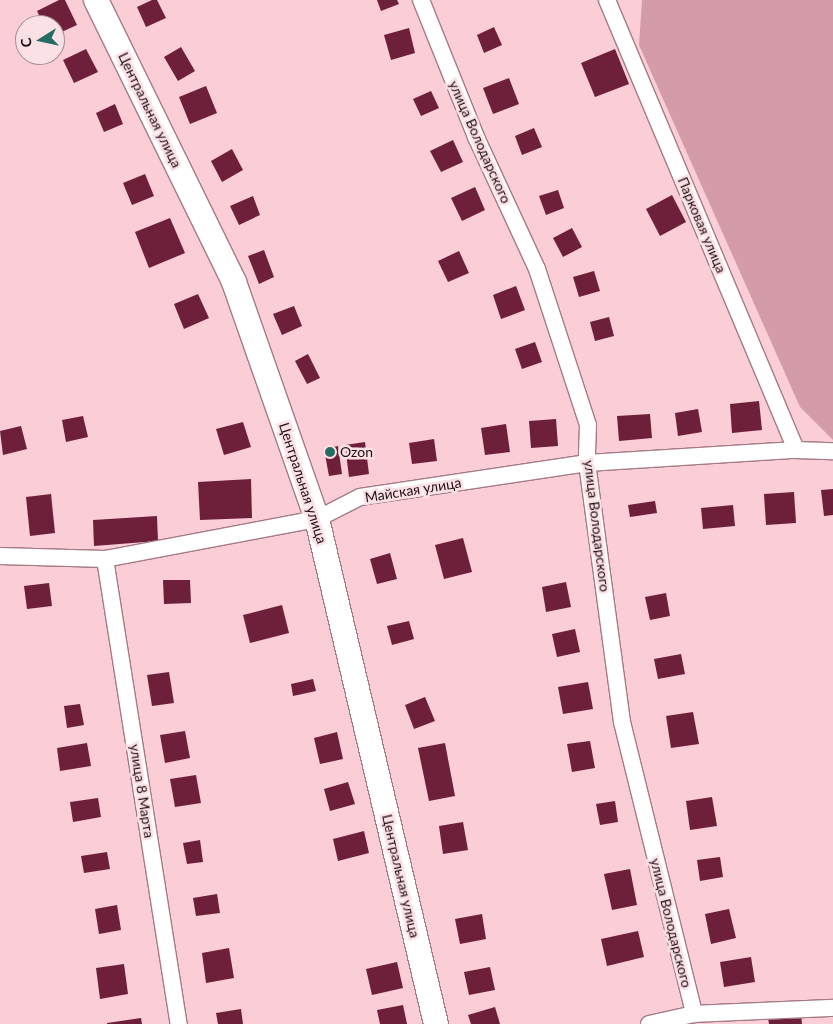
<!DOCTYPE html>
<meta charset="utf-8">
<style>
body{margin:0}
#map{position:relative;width:833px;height:1024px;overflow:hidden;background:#facdd7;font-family:Lato,sans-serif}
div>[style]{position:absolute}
.green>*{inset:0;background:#d49ca9}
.building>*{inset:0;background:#6e1f3a}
.roads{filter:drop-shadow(1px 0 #a47b84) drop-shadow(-1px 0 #a47b84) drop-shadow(0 1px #a47b84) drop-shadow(0 -1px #a47b84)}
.minor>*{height:16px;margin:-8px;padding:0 8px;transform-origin:8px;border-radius:8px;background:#fff}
.secondary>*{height:24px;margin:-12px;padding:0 12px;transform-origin:12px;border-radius:12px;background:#fff}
.dots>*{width:14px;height:14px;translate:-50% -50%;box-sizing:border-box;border:2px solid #fbe0e5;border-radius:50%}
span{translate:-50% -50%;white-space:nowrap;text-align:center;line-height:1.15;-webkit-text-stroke:5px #fbe0e5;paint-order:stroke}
.street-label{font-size:14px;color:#1d0e12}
.poi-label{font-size:14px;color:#1d0e12}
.left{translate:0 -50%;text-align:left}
.north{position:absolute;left:15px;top:15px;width:50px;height:50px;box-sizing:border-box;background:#fbe0e5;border:1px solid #a28c91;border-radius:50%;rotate:260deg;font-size:14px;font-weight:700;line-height:20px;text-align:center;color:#1d0e12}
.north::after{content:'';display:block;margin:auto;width:18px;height:22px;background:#256d64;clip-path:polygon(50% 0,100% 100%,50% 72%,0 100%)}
</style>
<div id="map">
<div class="green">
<div style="clip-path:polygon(642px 0,833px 0,833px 440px,800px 407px,639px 45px)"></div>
</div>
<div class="building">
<div style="clip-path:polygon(59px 0,65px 0,77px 25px,55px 35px,55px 25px,44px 25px,37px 11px)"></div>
<div style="clip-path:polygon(152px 0,157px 0,166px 18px,146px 27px,137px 7px)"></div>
<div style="clip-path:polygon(377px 0,397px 0,399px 4px,381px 11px)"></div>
<div style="clip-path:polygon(494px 27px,502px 45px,484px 53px,477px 35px)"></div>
<div style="clip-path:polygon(409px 28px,415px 53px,391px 60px,384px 35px)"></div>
<div style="clip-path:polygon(181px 47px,195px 71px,178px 81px,164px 57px)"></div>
<div style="clip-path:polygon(86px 49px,98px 72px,74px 83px,63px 60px)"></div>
<div style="clip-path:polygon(615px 49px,629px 84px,595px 97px,581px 63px)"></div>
<div style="clip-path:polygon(509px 78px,519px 104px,493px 114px,483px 88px)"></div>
<div style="clip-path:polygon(206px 86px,217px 113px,190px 124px,179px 97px)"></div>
<div style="clip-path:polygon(431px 91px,439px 108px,421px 116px,413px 99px)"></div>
<div style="clip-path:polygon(115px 104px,123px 124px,104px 132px,96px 113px)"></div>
<div style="clip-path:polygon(534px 128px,542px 147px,522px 155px,515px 136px)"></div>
<div style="clip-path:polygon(453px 140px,463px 162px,441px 172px,430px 151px)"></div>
<div style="clip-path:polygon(232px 149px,243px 170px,222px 182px,211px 161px)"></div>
<div style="clip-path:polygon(145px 174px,154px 196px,132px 205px,123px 183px)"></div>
<div style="clip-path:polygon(475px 187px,485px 210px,462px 221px,451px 198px)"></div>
<div style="clip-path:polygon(558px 190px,564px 208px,546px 215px,539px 196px)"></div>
<div style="clip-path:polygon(672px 195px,686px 222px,660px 236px,646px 209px)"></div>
<div style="clip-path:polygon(253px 196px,260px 215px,239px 225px,230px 206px)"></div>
<div style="clip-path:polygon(170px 218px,185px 253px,149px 268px,135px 232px)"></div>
<div style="clip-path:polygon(572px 228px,582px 247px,563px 257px,553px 238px)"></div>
<div style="clip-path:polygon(264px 250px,274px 277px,259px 284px,248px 256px)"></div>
<div style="clip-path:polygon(459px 251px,469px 273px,448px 282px,438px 261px)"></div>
<div style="clip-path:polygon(594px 271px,600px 291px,579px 297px,573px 277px)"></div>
<div style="clip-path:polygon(516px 286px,525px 310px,501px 319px,493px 295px)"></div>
<div style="clip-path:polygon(198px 294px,209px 318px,184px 329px,174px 304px)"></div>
<div style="clip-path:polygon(294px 306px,302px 326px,282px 335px,273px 314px)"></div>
<div style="clip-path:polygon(609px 317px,614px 336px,595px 341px,590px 322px)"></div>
<div style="clip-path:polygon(535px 342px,542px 362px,522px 369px,515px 349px)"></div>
<div style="clip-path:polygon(308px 354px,320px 378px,307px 384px,295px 361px)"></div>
<div style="clip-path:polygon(759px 401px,762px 430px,732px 433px,730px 404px)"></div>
<div style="clip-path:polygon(698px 409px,702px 432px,678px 436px,675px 413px)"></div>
<div style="clip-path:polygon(650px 414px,652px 438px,619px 441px,617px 416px)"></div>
<div style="clip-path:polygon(83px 416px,88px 437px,66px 442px,62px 420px)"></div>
<div style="clip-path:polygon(556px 419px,558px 446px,531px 448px,529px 421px)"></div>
<div style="clip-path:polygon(243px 422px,251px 447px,224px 455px,216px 429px)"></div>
<div style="clip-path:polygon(506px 424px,510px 452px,485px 455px,481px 428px)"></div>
<div style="clip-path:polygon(21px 426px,27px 449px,3px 455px,0 431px)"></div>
<div style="clip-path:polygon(434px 439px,437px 461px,412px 464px,409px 443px)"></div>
<div style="clip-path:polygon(365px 442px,369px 474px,349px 477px,345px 445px)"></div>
<div style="clip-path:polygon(338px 446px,342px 474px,329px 476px,324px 449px)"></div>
<div style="clip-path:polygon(251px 479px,252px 518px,200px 520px,198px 482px)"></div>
<div style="clip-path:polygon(833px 489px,833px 515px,824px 516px,821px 490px)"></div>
<div style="clip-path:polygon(794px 492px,796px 523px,766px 525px,764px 494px)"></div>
<div style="clip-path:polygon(51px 494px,55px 533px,30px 536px,26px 497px)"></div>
<div style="clip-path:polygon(655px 501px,657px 513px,630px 517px,628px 505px)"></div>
<div style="clip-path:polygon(733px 505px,735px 526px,703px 529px,701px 508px)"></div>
<div style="clip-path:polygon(157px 516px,158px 541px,94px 546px,93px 520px)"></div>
<div style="clip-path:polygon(463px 538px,472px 572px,444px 579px,435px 545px)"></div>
<div style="clip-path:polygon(390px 553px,397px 579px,377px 584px,370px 559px)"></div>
<div style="clip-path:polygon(163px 580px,190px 580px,191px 603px,164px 604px)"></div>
<div style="clip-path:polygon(566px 582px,571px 607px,546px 612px,542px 587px)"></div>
<div style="clip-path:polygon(49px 583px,52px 606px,27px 609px,24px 586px)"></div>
<div style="clip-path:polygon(666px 593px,670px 616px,650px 620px,645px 597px)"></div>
<div style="clip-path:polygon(282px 605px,289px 633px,250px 643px,243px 615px)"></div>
<div style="clip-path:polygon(409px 621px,414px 639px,392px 645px,387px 626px)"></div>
<div style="clip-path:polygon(575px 629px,580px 652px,557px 657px,552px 634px)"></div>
<div style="clip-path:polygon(681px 654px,685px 674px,658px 679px,654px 659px)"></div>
<div style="clip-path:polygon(169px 672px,174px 703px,152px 706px,147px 675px)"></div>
<div style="clip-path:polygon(313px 679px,316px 691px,293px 696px,291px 684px)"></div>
<div style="clip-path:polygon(588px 682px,593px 709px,563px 714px,558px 687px)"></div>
<div style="clip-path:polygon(425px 697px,435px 721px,414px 729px,405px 705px)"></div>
<div style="clip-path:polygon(80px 704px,84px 725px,67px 728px,64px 706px)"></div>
<div style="clip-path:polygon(693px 712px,699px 744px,671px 748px,666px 716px)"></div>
<div style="clip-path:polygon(185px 731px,190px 758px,165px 763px,160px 735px)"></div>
<div style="clip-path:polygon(337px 732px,343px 759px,320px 764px,314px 738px)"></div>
<div style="clip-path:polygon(590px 741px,595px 768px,572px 772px,567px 744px)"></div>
<div style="clip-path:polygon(87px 743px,91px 766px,60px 771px,57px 748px)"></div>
<div style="clip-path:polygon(445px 743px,455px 796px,429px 801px,418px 748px)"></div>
<div style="clip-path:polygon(196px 775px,201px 803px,175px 807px,170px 779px)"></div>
<div style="clip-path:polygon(348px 782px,355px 804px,330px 811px,324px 789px)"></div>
<div style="clip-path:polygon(712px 797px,717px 826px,690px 830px,686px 801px)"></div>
<div style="clip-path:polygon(98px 798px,101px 817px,73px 822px,70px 802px)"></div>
<div style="clip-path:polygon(615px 801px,618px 822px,600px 825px,596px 804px)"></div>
<div style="clip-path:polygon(463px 822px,468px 850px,443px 854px,439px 826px)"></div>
<div style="clip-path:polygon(364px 831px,369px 853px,338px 861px,333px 839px)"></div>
<div style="clip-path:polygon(200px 840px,203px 862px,187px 864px,183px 843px)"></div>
<div style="clip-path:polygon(107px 852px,110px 869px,84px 873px,81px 856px)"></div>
<div style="clip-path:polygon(720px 857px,723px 877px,700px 881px,697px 860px)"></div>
<div style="clip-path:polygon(630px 869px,637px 905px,612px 910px,604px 874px)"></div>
<div style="clip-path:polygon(217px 894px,220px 913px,196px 916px,193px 898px)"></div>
<div style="clip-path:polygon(117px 905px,121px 930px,99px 934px,95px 909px)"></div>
<div style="clip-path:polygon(729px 909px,736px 938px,711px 944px,705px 914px)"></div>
<div style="clip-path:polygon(482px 914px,486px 939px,460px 944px,455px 919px)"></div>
<div style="clip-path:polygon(638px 931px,644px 957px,607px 966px,601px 939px)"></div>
<div style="clip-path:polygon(229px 948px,234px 978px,206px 983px,202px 953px)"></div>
<div style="clip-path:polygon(751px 957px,755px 982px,724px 987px,720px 962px)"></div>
<div style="clip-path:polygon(397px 962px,403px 988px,372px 995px,366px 969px)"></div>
<div style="clip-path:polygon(124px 964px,128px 994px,100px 999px,96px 968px)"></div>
<div style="clip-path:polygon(490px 967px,495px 990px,469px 995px,464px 972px)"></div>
<div style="clip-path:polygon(403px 1005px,407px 1024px,380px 1024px,377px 1010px)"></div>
<div style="clip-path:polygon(495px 1007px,500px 1024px,471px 1024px,468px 1015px)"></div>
<div style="clip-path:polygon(241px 1009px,243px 1024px,218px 1024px,216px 1013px)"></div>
<div style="clip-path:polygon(801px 1013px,802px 1024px,769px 1024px,768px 1018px)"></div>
<div style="clip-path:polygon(141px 1018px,142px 1024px,107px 1024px,107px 1023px)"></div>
</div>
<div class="roads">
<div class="minor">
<div style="left:421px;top:0;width:148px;rotate:68.1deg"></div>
<div style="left:476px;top:137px;width:145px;rotate:65.2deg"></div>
<div style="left:537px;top:269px;width:164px;rotate:71.9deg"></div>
<div style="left:588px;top:425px;width:38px;rotate:92deg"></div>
<div style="left:587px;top:463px;width:261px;rotate:82.3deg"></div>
<div style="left:622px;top:722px;width:301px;rotate:76.1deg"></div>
<div style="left:607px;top:0;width:488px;rotate:67.2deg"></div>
<div style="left:0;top:556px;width:105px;rotate:1.6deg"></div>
<div style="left:105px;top:559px;width:216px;rotate:-10.7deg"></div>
<div style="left:317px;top:519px;width:48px;rotate:-27.1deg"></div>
<div style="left:360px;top:497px;width:230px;rotate:-8.5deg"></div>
<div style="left:587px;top:463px;width:209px;rotate:-3.6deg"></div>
<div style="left:796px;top:450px;width:37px;rotate:2deg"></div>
<div style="left:105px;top:559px;width:471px;rotate:81deg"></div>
<div style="left:649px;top:1024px;width:46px;rotate:-12.5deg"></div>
<div style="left:694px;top:1014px;width:139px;rotate:-2.5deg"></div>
</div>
<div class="secondary">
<div style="left:96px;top:0;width:314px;rotate:63.9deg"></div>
<div style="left:234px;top:282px;width:251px;rotate:70.7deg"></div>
<div style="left:317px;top:519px;width:519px;rotate:76.74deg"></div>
</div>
</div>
<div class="dots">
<div style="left:330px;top:452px;background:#256d64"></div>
</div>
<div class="street-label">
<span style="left:150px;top:110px;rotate:64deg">Центральная улица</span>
<span style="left:480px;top:142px;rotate:66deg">улица Володарского</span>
<span style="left:702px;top:225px;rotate:67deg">Парковая улица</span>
<span style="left:303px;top:483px;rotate:72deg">Центральная улица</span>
<span style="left:413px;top:490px;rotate:-9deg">Майская улица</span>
<span style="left:597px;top:526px;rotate:83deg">улица Володарского</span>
<span style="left:142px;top:791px;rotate:81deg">улица 8 Марта</span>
<span style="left:401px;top:876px;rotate:77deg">Центральная улица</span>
<span style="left:671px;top:923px;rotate:76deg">улица Володарского</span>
</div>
<div class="poi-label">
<span class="left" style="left:340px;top:452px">Ozon</span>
</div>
<div class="north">С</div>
</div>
